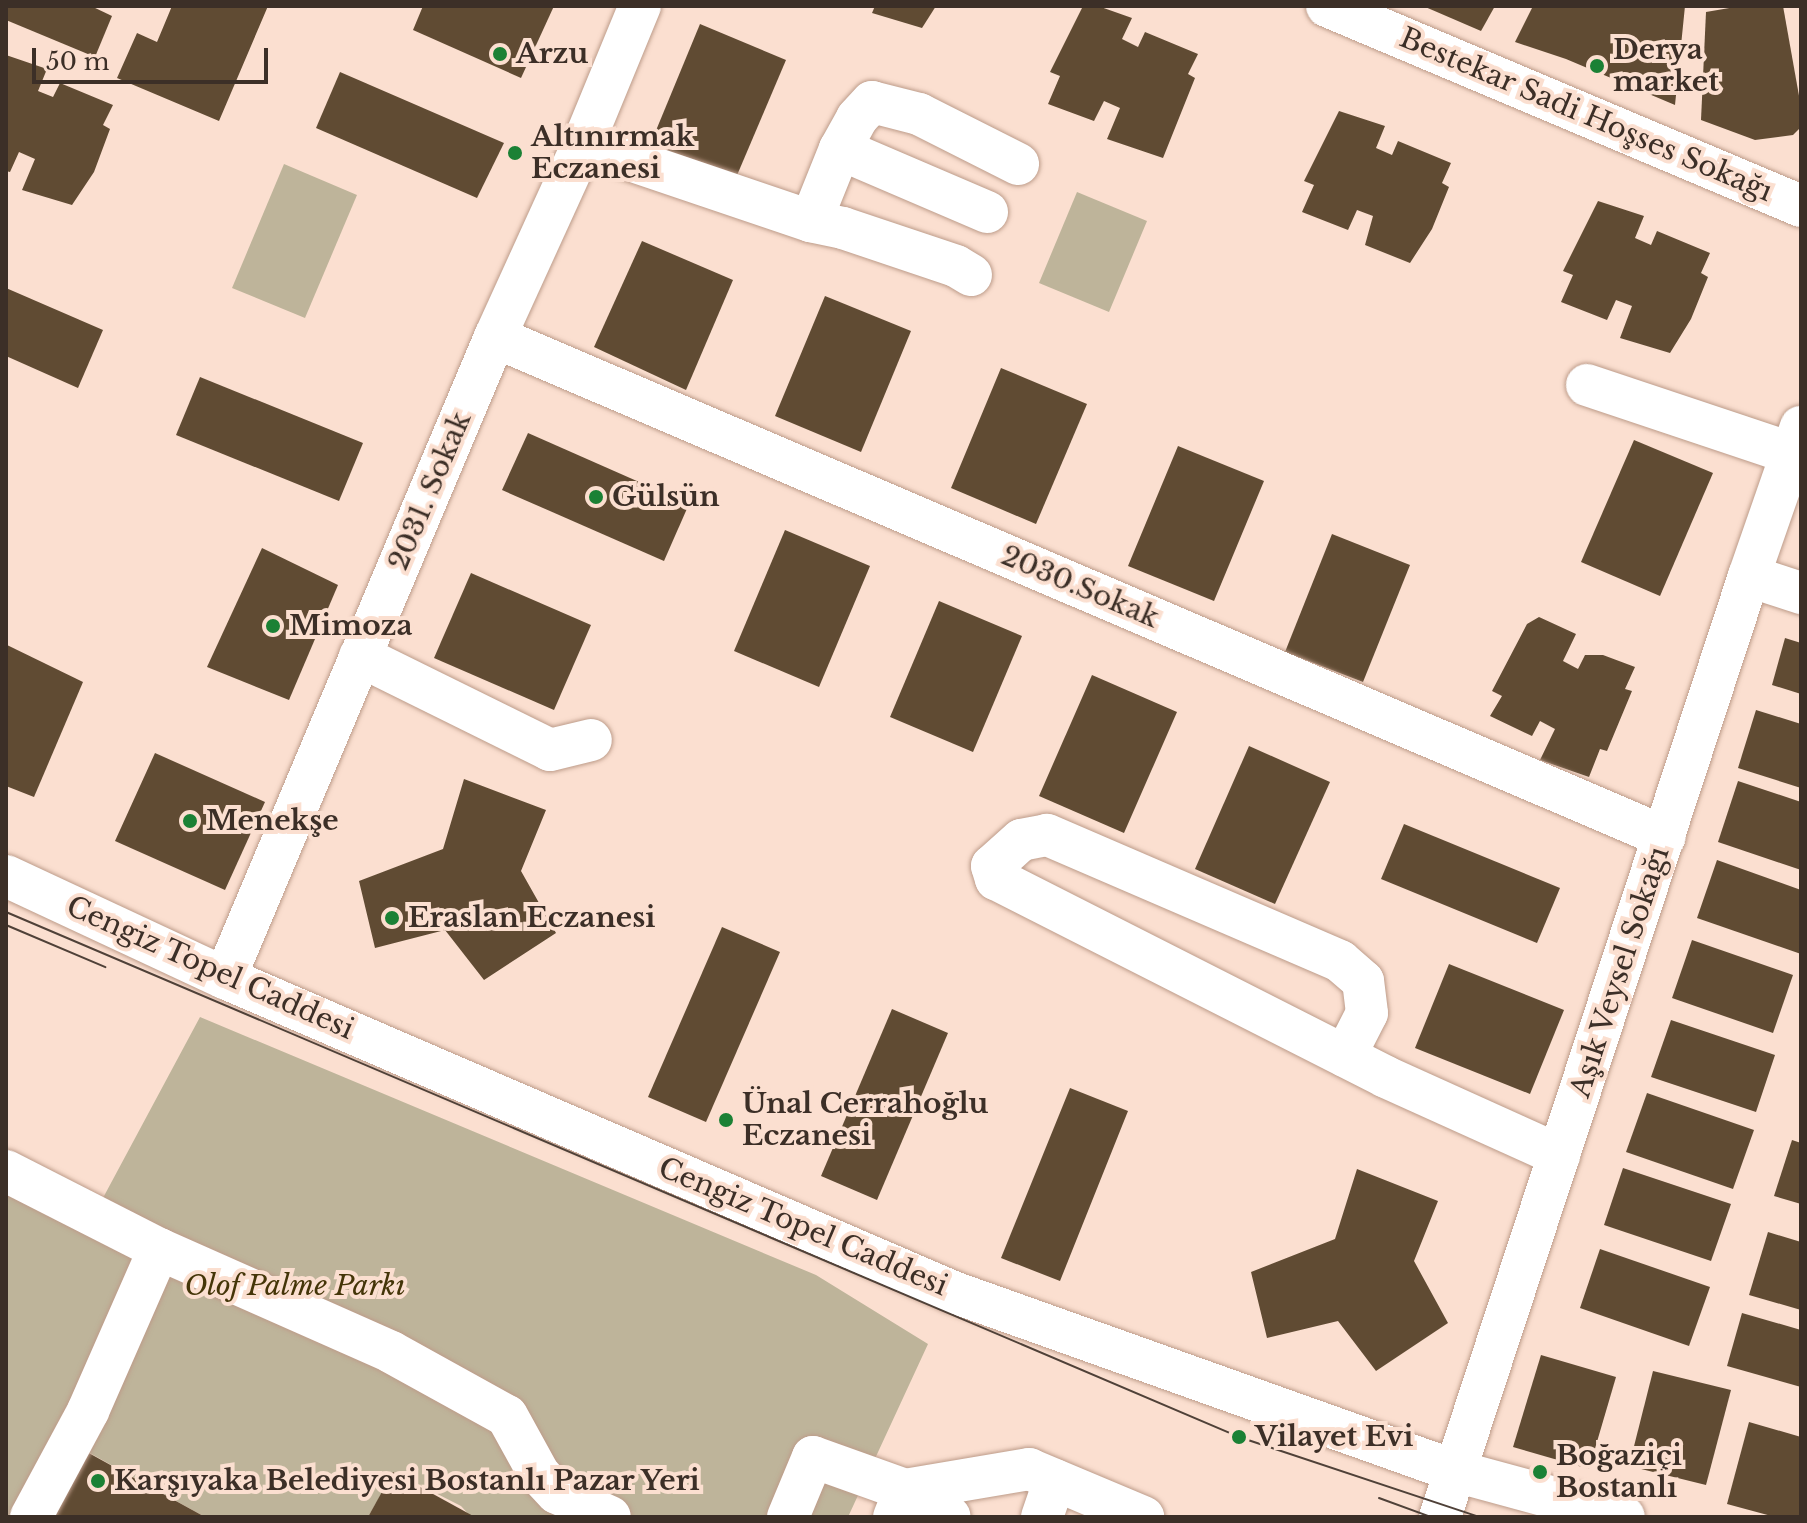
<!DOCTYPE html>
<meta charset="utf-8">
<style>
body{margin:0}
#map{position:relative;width:1807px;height:1523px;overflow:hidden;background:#fbdfd0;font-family:"Libre Baskerville",serif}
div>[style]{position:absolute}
.green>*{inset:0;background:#beb49a}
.building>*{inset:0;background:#604b33}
.roads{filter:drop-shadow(0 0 2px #bd9c8a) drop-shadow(0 0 2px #bd9c8a)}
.minor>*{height:42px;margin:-21px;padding:0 21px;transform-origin:21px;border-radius:21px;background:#fff}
.tram>*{height:2px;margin:-1px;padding:0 1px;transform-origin:1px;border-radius:1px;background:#4f4138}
.dots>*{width:22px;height:22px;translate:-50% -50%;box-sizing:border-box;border:4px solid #fbdfd0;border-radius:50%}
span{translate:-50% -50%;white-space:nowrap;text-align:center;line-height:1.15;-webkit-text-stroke:8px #fbdfd0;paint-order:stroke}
.poi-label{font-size:28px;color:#3c2f27;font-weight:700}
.left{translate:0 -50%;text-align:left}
.street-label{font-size:28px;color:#3c2f27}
.park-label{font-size:28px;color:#443508;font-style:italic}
.frame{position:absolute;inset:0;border:8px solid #3c2f27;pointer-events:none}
.scale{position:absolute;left:32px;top:48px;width:236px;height:36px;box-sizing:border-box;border:4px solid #3c2f27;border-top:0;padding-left:10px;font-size:24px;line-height:28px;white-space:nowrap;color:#3c2f27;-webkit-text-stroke:6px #fbdfd0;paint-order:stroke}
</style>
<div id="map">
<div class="green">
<div style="clip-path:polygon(284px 164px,357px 195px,305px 318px,232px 288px)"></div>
<div style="clip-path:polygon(1077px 192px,1147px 221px,1109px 312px,1039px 283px)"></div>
<div style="clip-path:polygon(200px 1017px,816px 1275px,928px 1344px,848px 1517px,471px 1517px,461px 1506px,394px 1472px,368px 1517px,205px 1517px,77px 1446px,36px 1517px,6px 1517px,6px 1180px,89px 1224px)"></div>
</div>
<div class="building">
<div style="clip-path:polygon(6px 6px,91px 6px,112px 16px,95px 57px,6px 20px)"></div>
<div style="clip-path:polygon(172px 6px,268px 6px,219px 121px,117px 78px,137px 33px,157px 42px)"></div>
<div style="clip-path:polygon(423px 6px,554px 6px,521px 78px,413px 30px)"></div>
<div style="clip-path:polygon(875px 6px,936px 6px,922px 28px,872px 13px)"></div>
<div style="clip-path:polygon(1083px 6px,1098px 6px,1132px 18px,1122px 39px,1138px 47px,1145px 32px,1198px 54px,1188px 74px,1195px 78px,1163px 158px,1107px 139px,1120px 108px,1104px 101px,1094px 121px,1048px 104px,1060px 76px,1050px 72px)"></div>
<div style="clip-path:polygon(1423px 6px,1495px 6px,1481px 31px)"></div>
<div style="clip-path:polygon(1533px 6px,1685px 6px,1675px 105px,1566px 59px,1515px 42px)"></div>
<div style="clip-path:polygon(1741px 6px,1783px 6px,1801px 107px,1801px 127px,1793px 135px,1755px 140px,1701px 120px,1706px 12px)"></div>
<div style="clip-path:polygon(700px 24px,786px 60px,735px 180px,650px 145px)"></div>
<div style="clip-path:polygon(6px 55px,47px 69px,38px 91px,53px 97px,60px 83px,113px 105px,103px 125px,110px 129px,94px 172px,72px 205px,22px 190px,35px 159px,19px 152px,10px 172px,6px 171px)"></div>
<div style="clip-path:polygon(340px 72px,504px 143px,477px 198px,316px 128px)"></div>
<div style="clip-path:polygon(1339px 111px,1385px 126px,1376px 148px,1392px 155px,1398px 141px,1451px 163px,1442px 183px,1449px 187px,1432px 229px,1410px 263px,1365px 245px,1373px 216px,1357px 210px,1348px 230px,1302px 212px,1314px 185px,1304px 181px)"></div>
<div style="clip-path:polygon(1598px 201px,1644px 216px,1635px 238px,1651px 245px,1657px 231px,1710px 253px,1701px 273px,1708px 277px,1691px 319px,1670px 353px,1620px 338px,1632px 306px,1616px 300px,1607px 320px,1561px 302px,1573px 275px,1563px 271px)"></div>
<div style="clip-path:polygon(642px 241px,733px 280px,686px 390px,594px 347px)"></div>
<div style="clip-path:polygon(6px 288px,103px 330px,78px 388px,6px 356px)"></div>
<div style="clip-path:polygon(825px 296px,911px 331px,861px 452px,775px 416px)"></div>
<div style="clip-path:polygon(1001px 368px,1087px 404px,1036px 524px,951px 488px)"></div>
<div style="clip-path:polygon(200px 377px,363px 443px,339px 501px,176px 435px)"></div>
<div style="clip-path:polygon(528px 433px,689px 504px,664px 561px,502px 490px)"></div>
<div style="clip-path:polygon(1634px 440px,1713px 473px,1660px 596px,1581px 562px)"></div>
<div style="clip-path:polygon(1178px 446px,1264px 481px,1214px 601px,1128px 566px)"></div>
<div style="clip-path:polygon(785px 530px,870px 566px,819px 687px,734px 651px)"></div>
<div style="clip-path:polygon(1332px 534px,1410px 565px,1363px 682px,1285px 652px)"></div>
<div style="clip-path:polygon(262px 548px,338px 585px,289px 700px,207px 667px)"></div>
<div style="clip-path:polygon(471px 573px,591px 625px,554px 710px,434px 658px)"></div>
<div style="clip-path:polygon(939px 601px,1022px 636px,973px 752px,890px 717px)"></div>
<div style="clip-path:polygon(1539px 617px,1576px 634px,1563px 661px,1578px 669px,1585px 655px,1603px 655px,1635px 667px,1625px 689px,1632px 691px,1607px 751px,1600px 749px,1589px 777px,1540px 760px,1555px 729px,1540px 721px,1532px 736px,1490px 716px,1502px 696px,1492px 691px,1527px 624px)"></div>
<div style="clip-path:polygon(1785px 638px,1801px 643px,1801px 694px,1772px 685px)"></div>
<div style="clip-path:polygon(7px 645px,83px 682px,34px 797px,6px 786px)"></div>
<div style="clip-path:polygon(1092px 675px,1177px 712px,1124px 833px,1039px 796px)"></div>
<div style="clip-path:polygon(1756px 710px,1801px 724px,1801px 788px,1738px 768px)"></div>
<div style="clip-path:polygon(1249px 746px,1330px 782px,1275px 904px,1195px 869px)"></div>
<div style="clip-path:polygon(155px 753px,265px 802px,225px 890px,115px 841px)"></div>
<div style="clip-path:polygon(464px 779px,546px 810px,521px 871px,556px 933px,484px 980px,445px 930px,375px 948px,359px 881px,443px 849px)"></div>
<div style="clip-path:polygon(1738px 781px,1801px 802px,1801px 870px,1718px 842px)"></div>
<div style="clip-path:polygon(1404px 824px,1560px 888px,1537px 943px,1381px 879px)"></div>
<div style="clip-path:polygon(1717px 860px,1801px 890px,1801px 954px,1697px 918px)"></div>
<div style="clip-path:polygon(722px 927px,780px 952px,706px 1122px,648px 1097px)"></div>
<div style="clip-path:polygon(1692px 940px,1793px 975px,1773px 1033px,1672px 998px)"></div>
<div style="clip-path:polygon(1449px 964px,1564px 1010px,1530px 1094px,1415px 1048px)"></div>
<div style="clip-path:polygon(892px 1009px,948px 1033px,877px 1200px,821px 1176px)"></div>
<div style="clip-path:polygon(1671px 1020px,1775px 1055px,1756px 1112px,1651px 1077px)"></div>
<div style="clip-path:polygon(1070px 1088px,1128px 1111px,1060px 1281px,1001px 1258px)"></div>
<div style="clip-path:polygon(1647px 1093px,1754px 1130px,1733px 1189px,1626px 1152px)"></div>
<div style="clip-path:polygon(1792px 1140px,1801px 1143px,1801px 1204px,1774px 1196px)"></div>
<div style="clip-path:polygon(1623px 1168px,1731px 1204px,1711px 1261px,1604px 1225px)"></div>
<div style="clip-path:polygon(1357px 1169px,1438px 1201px,1414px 1261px,1448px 1323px,1376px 1371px,1338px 1321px,1267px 1338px,1251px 1272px,1335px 1239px)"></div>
<div style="clip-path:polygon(1768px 1232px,1801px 1242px,1801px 1310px,1749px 1295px)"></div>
<div style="clip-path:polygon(1600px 1249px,1710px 1287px,1689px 1346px,1580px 1308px)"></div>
<div style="clip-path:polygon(1742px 1313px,1801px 1330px,1801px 1387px,1727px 1366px)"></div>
<div style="clip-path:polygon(1541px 1355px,1616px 1377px,1589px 1469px,1513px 1447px)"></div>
<div style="clip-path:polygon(1653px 1371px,1731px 1390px,1706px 1485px,1629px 1466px)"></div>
<div style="clip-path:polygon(1749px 1422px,1801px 1437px,1801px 1517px,1775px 1517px,1727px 1504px)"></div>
<div style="clip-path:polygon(76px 1446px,205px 1517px,37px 1517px)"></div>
<div style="clip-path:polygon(393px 1472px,475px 1517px,368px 1517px)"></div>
</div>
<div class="roads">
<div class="minor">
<div style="left:1327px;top:6px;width:514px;rotate:22.88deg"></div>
<div style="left:583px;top:144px;width:241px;rotate:18.7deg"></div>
<div style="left:840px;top:149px;width:160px;rotate:23.2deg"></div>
<div style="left:971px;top:275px;width:17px;rotate:-149deg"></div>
<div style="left:956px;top:266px;width:119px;rotate:-161.4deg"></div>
<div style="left:843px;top:228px;width:33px;rotate:-168deg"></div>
<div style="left:811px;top:221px;width:78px;rotate:-68.1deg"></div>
<div style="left:840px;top:149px;width:35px;rotate:-61deg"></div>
<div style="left:857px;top:118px;width:22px;rotate:-47deg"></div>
<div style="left:872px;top:102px;width:49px;rotate:14.3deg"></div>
<div style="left:919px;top:114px;width:111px;rotate:26.8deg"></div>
<div style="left:495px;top:337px;width:1272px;rotate:23.14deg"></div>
<div style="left:1587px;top:385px;width:217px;rotate:18.5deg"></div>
<div style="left:1749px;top:576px;width:55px;rotate:18.1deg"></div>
<div style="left:360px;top:656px;width:212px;rotate:26.3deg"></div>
<div style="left:550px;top:750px;width:42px;rotate:-13.7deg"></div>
<div style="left:6px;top:876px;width:242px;rotate:25deg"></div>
<div style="left:225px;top:978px;width:793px;rotate:23.33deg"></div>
<div style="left:953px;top:1292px;width:533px;rotate:19.62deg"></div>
<div style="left:1455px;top:1471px;width:175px;rotate:15.2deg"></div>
<div style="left:225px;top:978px;width:696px;rotate:-67.16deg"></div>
<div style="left:495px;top:337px;width:212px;rotate:-65.5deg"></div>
<div style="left:583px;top:144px;width:149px;rotate:-67.6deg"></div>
<div style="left:1345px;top:1056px;width:48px;rotate:-62.9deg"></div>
<div style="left:1367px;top:1013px;width:32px;rotate:-97deg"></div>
<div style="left:1363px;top:981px;width:30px;rotate:-139deg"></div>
<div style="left:1340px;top:961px;width:319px;rotate:-156.7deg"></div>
<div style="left:1047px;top:835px;width:26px;rotate:169deg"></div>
<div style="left:1021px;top:840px;width:39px;rotate:138deg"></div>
<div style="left:992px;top:866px;width:14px;rotate:73deg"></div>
<div style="left:996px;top:879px;width:437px;rotate:26.9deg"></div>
<div style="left:1386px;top:1077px;width:190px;rotate:24.3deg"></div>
<div style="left:6px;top:1171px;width:172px;rotate:27deg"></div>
<div style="left:31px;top:1517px;width:120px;rotate:-61.7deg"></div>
<div style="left:88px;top:1411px;width:177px;rotate:-66.3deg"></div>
<div style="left:159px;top:1249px;width:254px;rotate:23.9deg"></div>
<div style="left:391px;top:1352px;width:132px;rotate:28.9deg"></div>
<div style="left:507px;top:1416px;width:66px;rotate:61.1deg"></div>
<div style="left:539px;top:1474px;width:26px;rotate:47deg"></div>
<div style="left:557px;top:1493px;width:58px;rotate:24.4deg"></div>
<div style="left:788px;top:1517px;width:65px;rotate:-67.4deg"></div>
<div style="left:813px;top:1457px;width:98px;rotate:19.7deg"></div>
<div style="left:905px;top:1490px;width:52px;rotate:31deg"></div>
<div style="left:894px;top:1517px;width:29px;rotate:-68deg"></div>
<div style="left:905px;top:1490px;width:126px;rotate:-9.6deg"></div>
<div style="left:1029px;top:1469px;width:124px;rotate:22.8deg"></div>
<div style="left:1042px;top:1517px;width:39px;rotate:-71deg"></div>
<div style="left:1440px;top:1517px;width:990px;rotate:-71.82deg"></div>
<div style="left:1749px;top:576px;width:158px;rotate:-70.8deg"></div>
</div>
</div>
<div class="tram">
<div style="left:6px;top:912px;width:1340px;rotate:23.06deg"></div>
<div style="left:1239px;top:1437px;width:253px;rotate:18.4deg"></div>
<div style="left:6px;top:925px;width:108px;rotate:23deg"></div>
<div style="left:1379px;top:1498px;width:55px;rotate:20.1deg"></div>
</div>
<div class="dots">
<div style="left:500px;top:54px;background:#1b8135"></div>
<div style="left:1597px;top:66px;background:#1b8135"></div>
<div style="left:515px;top:153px;background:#1b8135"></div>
<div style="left:596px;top:497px;background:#1b8135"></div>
<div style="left:273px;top:626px;background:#1b8135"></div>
<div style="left:190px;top:821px;background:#1b8135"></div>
<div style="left:392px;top:918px;background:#1b8135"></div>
<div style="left:726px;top:1120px;background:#1b8135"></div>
<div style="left:1239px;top:1437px;background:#1b8135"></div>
<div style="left:1540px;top:1472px;background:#1b8135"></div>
<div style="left:98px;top:1481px;background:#1b8135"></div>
</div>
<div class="poi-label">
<span class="left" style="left:1613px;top:66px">Derya<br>market</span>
<span class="left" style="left:516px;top:54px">Arzu</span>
<span class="left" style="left:531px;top:153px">Altınırmak<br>Eczanesi</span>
<span class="left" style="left:612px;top:497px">Gülsün</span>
<span class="left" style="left:289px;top:626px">Mimoza</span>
<span class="left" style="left:206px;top:821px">Menekşe</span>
<span class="left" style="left:408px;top:918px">Eraslan Eczanesi</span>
<span class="left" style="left:742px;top:1120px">Ünal Cerrahoğlu<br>Eczanesi</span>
<span class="left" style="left:1255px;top:1437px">Vilayet Evi</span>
<span class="left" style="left:1556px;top:1472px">Boğaziçi<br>Bostanlı</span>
<span class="left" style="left:114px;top:1481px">Karşıyaka Belediyesi Bostanlı Pazar Yeri</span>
</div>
<div class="street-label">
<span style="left:1586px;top:115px;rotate:23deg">Bestekar Sadi Hoşses Sokağı</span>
<span style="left:430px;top:491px;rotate:-67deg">2031. Sokak</span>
<span style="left:1080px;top:587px;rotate:23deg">2030.Sokak</span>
<span style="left:210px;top:968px;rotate:24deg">Cengiz Topel Caddesi</span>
<span style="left:1620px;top:972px;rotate:-72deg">Aşık Veysel Sokağı</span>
<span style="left:803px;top:1227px;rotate:23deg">Cengiz Topel Caddesi</span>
</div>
<div class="park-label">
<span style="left:295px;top:1286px">Olof Palme Parkı</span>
</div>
<div class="frame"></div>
<div class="scale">50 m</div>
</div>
